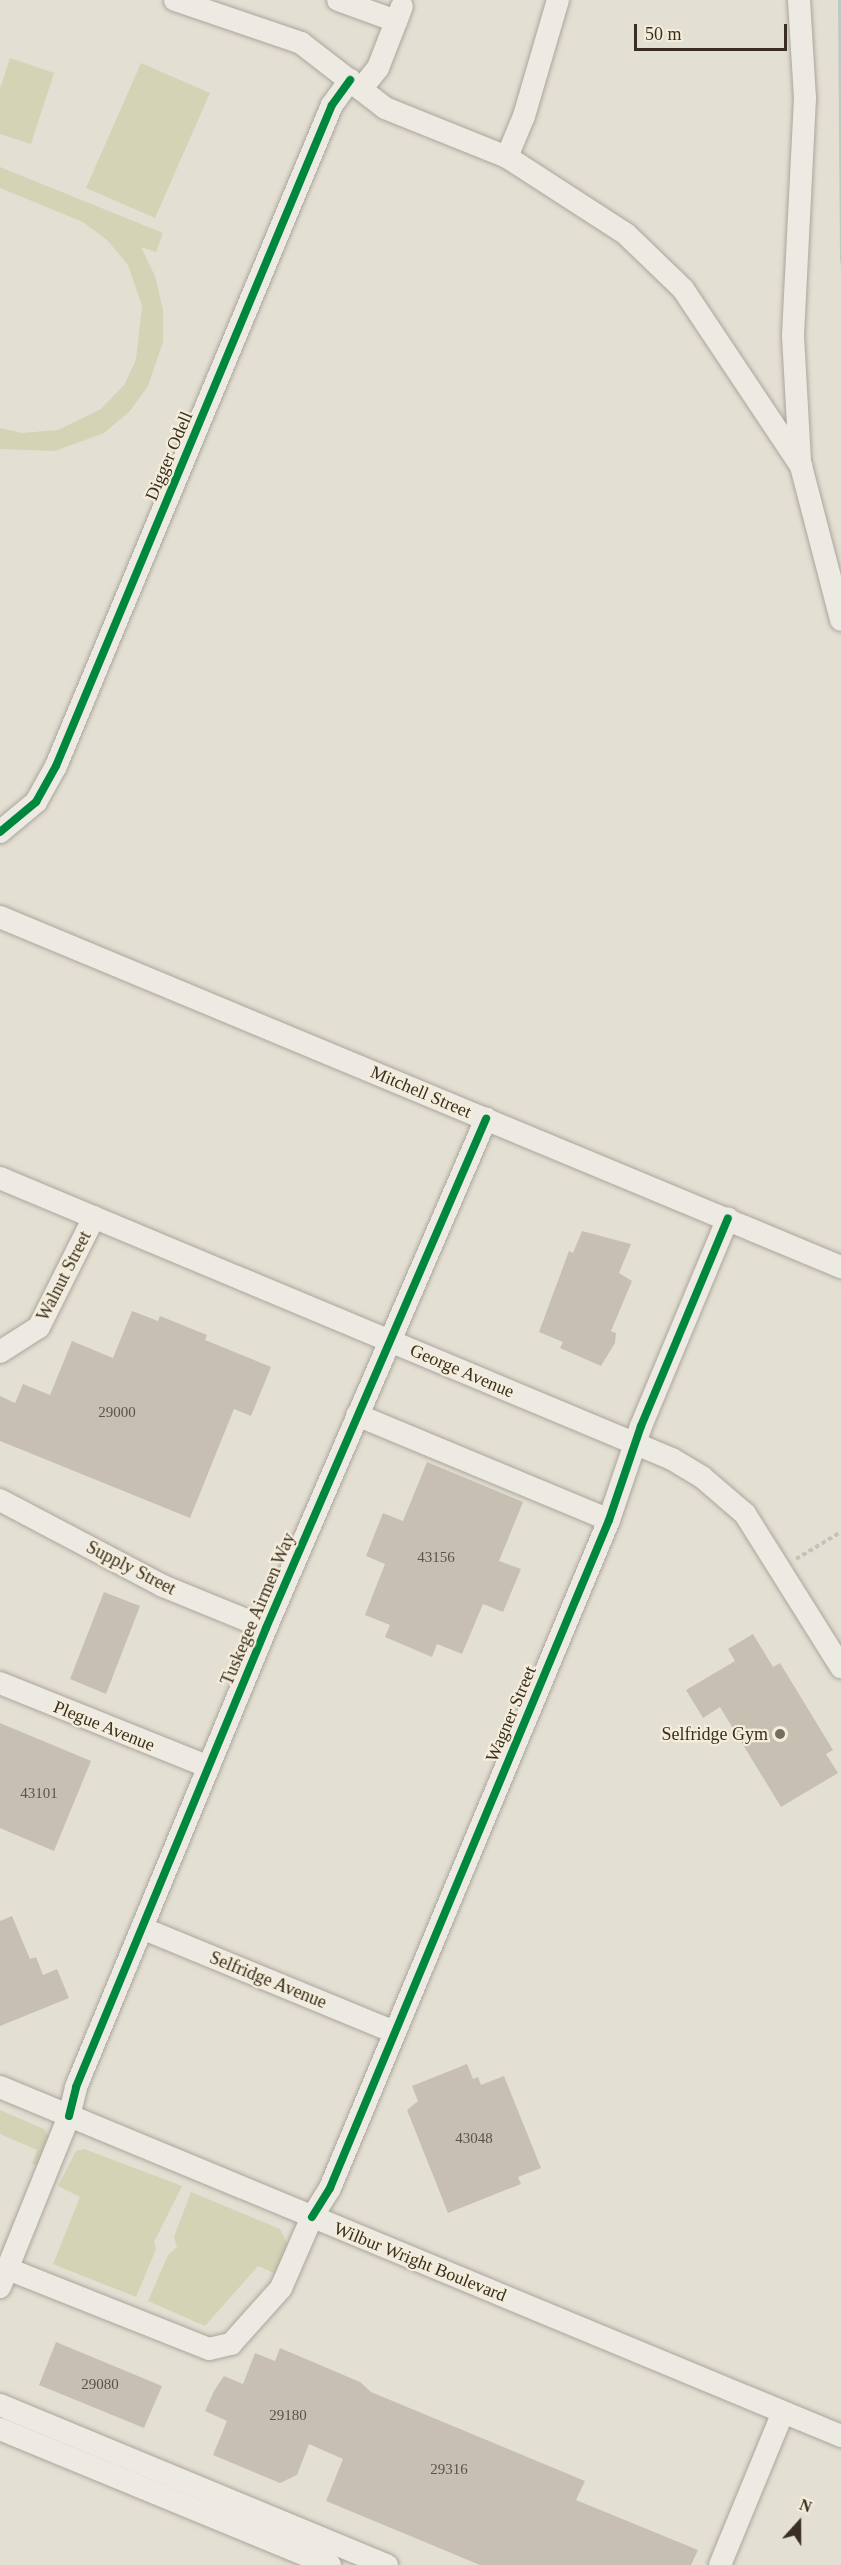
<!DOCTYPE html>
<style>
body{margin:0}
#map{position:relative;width:841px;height:2565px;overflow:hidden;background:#e4dfd3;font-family:Georgia,serif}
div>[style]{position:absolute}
.green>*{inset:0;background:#d3d3b6}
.water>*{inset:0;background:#bccac2}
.building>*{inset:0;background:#c8bfb3}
.path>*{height:4px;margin-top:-2px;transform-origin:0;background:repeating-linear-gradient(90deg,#c6c2ba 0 4.5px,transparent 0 7.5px)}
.roads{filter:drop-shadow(0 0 2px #aba59b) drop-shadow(0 0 2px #aba59b)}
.minor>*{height:22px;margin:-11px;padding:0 11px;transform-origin:11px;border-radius:11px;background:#edeae3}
.cycleway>*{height:8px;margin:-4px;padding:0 4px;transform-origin:4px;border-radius:4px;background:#00873e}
.dots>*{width:16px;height:16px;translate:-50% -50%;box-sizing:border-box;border:3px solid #f4edda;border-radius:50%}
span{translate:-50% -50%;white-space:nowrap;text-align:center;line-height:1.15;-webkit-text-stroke:4.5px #f4edda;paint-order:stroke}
.number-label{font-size:15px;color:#5e5246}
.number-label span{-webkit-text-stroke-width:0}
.street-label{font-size:18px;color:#3a2e22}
.poi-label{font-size:18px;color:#3a2e22}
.right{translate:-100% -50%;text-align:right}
.north{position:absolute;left:769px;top:2493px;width:60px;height:60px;-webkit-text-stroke:4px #f4edda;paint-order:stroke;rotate:21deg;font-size:16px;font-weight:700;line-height:24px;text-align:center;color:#3a2e22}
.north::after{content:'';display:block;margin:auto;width:21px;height:27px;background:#3a2e22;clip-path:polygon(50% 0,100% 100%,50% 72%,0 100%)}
.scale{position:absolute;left:634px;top:24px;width:153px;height:27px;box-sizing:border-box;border:3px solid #3a2e22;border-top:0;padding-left:8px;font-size:18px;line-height:21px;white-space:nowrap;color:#3a2e22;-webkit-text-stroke:4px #f4edda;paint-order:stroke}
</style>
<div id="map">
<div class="green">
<div style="clip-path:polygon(10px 58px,54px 73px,31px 144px,0 134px,0 89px)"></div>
<div style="clip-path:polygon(141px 63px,210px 93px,155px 218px,86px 188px)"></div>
<div style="clip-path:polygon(0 167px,163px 233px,156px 252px,141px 247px,155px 276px,163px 310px,163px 342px,148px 386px,130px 411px,104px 433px,55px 451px,0 449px,0 428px,22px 433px,58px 430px,101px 409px,124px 385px,136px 360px,142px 306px,128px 265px,108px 241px,83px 222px,0 188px)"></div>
<div style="clip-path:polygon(0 2110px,44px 2129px,50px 2138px,40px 2166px,32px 2164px,37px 2150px,0 2134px)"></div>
<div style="clip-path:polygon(84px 2149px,182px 2186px,154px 2242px,156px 2249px,136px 2297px,53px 2264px,80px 2197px,58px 2186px,76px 2151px)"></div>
<div style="clip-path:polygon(191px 2192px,280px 2229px,290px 2249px,279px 2275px,258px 2266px,205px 2326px,148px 2301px,168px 2255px,177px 2247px,174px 2237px)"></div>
</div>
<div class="water">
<div style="clip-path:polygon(838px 0,841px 0,841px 266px,840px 260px)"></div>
</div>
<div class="building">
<div style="clip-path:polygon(582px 1231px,631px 1244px,619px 1273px,632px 1281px,611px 1331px,616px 1333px,615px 1343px,601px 1366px,560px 1348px,563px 1342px,539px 1332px,569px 1251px,573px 1253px)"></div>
<div style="clip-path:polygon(132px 1311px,158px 1321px,160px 1316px,207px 1335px,205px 1340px,271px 1367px,251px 1416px,234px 1409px,190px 1518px,0 1441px,0 1396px,15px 1403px,23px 1384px,50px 1395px,72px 1341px,113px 1358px)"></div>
<div style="clip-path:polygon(427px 1462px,523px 1502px,499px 1561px,521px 1569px,503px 1612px,483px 1604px,462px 1654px,437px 1644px,432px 1657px,385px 1637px,390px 1625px,365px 1615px,385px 1564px,366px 1556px,383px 1513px,403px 1521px)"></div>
<div style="clip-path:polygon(104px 1592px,140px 1606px,106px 1694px,70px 1679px)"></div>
<div style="clip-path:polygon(753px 1634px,773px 1667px,780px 1663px,833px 1750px,826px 1754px,838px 1773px,781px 1807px,720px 1707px,703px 1718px,686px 1690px,735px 1661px,728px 1649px)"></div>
<div style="clip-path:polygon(0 1723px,91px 1761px,54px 1851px,0 1828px)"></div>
<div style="clip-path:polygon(12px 1916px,30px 1959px,36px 1957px,43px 1975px,57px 1969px,69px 1998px,0 2026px,0 1921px)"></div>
<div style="clip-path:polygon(467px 2064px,473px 2079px,478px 2077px,481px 2085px,504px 2076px,541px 2168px,518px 2177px,521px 2184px,448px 2213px,407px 2110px,418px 2101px,412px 2086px)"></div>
<div style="clip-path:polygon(56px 2342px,162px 2386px,144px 2428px,39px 2385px)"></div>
<div style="clip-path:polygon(280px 2348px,360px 2382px,371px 2392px,585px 2481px,576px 2500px,698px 2550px,691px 2565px,480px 2565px,326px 2501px,343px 2459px,309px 2444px,297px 2475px,280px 2483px,213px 2455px,227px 2421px,205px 2411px,214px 2391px,224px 2376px,243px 2384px,255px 2353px,275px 2361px)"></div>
</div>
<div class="path">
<div style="left:796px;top:1559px;width:52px;rotate:-31deg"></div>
</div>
<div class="roads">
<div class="minor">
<div style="left:175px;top:0;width:133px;rotate:18.8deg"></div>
<div style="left:301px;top:43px;width:106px;rotate:37.7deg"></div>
<div style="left:385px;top:108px;width:131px;rotate:21.9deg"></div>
<div style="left:507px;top:157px;width:142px;rotate:32.9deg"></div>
<div style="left:626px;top:234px;width:79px;rotate:44deg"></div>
<div style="left:683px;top:289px;width:213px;rotate:56.3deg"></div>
<div style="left:801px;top:466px;width:159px;rotate:75.4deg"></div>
<div style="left:338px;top:0;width:62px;rotate:19.9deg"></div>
<div style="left:799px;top:0;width:98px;rotate:86.5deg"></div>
<div style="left:805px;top:98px;width:238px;rotate:92.9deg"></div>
<div style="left:793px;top:336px;width:126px;rotate:86.8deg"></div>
<div style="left:361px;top:89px;width:27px;rotate:-51deg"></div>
<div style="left:378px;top:68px;width:66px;rotate:-68.8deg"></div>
<div style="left:507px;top:157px;width:44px;rotate:-67.5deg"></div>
<div style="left:524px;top:116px;width:121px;rotate:-73.7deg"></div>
<div style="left:0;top:832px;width:47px;rotate:-39.8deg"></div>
<div style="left:36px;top:802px;width:41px;rotate:-60.9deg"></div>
<div style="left:56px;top:766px;width:716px;rotate:-67.34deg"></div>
<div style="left:332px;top:105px;width:31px;rotate:-54deg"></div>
<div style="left:0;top:917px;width:911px;rotate:22.6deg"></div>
<div style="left:0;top:1178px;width:728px;rotate:22.69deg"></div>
<div style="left:672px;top:1459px;width:35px;rotate:31deg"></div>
<div style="left:702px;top:1477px;width:57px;rotate:40.7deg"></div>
<div style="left:745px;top:1514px;width:181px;rotate:57.9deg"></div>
<div style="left:0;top:1352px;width:46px;rotate:-32.7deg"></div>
<div style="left:39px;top:1327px;width:123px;rotate:-63.4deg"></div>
<div style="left:357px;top:1415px;width:273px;rotate:22.6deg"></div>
<div style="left:0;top:1500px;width:184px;rotate:27.8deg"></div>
<div style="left:163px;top:1586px;width:111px;rotate:22.2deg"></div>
<div style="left:0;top:1683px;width:225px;rotate:21.9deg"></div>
<div style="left:142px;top:1928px;width:273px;rotate:22.4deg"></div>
<div style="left:0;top:2087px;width:911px;rotate:22.54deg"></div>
<div style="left:8px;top:2269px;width:216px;rotate:21.7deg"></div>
<div style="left:209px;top:2349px;width:23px;rotate:-13deg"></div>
<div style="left:231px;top:2344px;width:75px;rotate:-48.2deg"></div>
<div style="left:281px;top:2288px;width:77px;rotate:-66.4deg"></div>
<div style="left:312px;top:2217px;width:34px;rotate:-58deg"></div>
<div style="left:330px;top:2188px;width:724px;rotate:-67.33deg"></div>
<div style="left:609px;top:1520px;width:99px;rotate:-71.2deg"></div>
<div style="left:641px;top:1426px;width:225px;rotate:-67.3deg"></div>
<div style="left:0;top:2287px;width:184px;rotate:-68deg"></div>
<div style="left:69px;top:2116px;width:30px;rotate:-76deg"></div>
<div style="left:76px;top:2087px;width:497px;rotate:-67.5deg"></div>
<div style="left:266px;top:1628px;width:555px;rotate:-66.63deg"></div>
<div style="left:0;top:2405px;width:419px;rotate:22.5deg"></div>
<div style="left:0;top:2429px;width:357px;rotate:22.4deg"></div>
<div style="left:720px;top:2565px;width:165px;rotate:-67.6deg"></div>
</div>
</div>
<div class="cycleway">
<div style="left:0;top:832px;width:47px;rotate:-39.8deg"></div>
<div style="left:36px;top:802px;width:41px;rotate:-60.9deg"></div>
<div style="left:56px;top:766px;width:716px;rotate:-67.34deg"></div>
<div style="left:332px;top:105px;width:31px;rotate:-54deg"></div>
<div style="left:69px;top:2116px;width:30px;rotate:-76deg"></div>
<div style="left:76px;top:2087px;width:497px;rotate:-67.5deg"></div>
<div style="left:266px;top:1628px;width:555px;rotate:-66.63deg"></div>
<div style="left:312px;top:2217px;width:34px;rotate:-58deg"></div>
<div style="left:330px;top:2188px;width:724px;rotate:-67.33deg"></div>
<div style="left:609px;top:1520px;width:99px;rotate:-71.2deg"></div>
<div style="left:641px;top:1426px;width:225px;rotate:-67.3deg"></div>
</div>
<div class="dots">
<div style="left:780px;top:1734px;background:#766c60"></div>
</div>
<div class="number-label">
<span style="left:117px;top:1413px">29000</span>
<span style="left:436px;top:1558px">43156</span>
<span style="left:39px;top:1794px">43101</span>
<span style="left:474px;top:2139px">43048</span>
<span style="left:100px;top:2385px">29080</span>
<span style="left:288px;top:2416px">29180</span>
<span style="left:449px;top:2470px">29316</span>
</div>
<div class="street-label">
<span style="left:169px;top:456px;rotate:-67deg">Digger Odell</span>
<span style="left:421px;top:1092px;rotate:23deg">Mitchell Street</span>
<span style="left:64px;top:1276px;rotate:-63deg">Walnut Street</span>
<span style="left:462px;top:1371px;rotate:23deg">George Avenue</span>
<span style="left:131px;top:1568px;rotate:27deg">Supply Street</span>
<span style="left:258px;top:1609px;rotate:-67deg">Tuskegee Airmen Way</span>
<span style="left:511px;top:1714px;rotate:-67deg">Wagner Street</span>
<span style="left:104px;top:1726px;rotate:22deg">Plegue Avenue</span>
<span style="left:268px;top:1980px;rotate:22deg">Selfridge Avenue</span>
<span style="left:420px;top:2262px;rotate:22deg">Wilbur Wright Boulevard</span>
</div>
<div class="poi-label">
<span class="right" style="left:768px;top:1734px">Selfridge Gym</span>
</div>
<div class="north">N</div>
<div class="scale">50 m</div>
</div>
